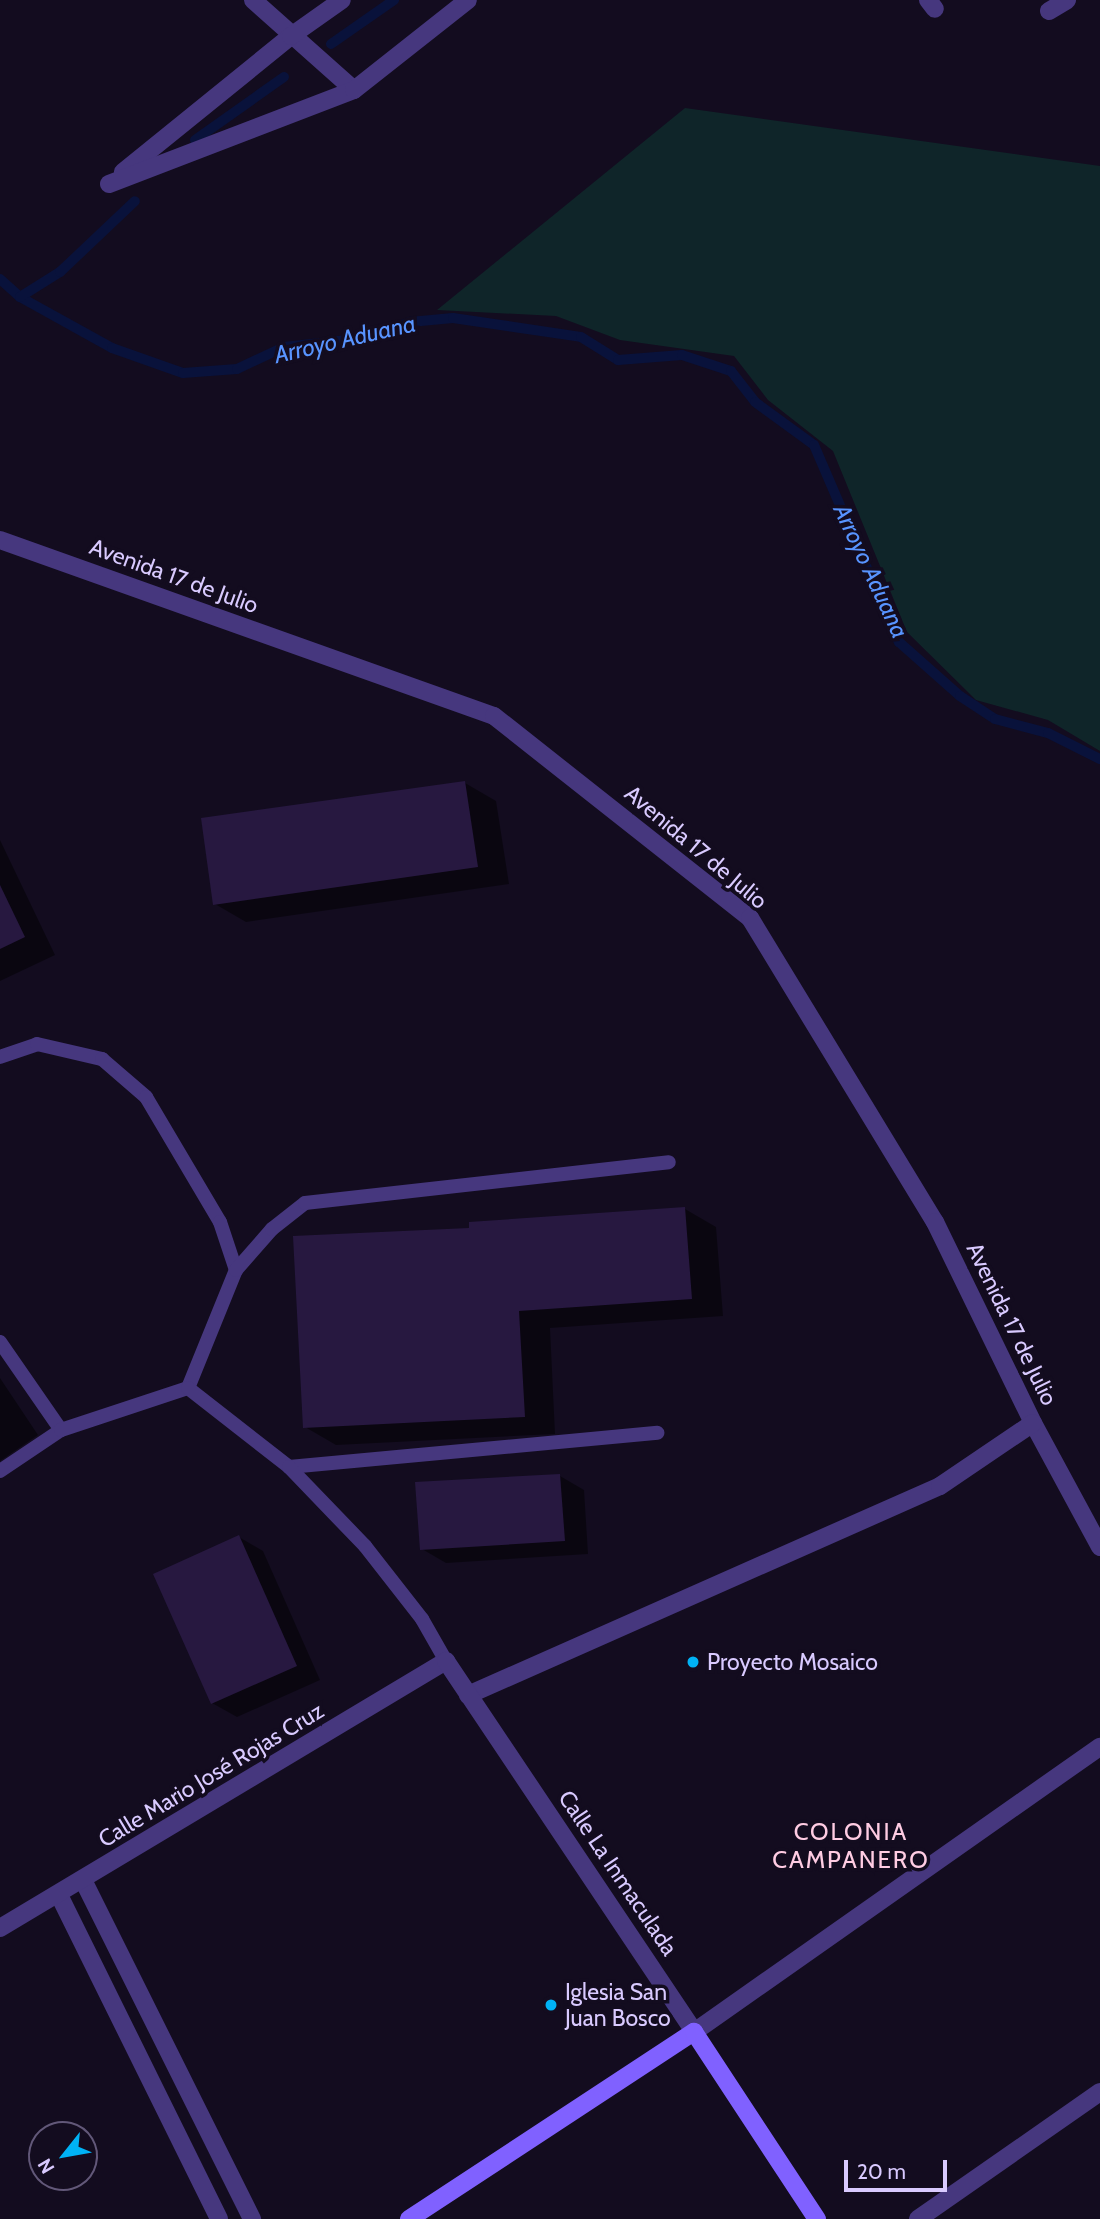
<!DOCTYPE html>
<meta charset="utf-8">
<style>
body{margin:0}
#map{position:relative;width:1100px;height:2219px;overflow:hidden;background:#130c1f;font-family:Cabin,sans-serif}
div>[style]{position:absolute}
.green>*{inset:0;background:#0f2529}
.shadow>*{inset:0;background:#0007}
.stream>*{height:10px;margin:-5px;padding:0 5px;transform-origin:5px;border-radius:5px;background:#09123b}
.building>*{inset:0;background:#271840}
.service>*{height:14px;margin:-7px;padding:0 7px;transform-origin:7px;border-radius:7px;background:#46377e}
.minor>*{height:18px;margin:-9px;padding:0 9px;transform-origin:9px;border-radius:9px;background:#46377e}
.secondary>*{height:18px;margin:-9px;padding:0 9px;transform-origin:9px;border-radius:9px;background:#8061ff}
.dots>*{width:19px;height:19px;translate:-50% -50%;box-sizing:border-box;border:4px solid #130c1f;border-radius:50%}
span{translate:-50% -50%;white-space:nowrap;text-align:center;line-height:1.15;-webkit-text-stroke:7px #130c1f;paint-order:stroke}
.street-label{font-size:23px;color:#d9caff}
.poi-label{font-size:23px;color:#d9caff}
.left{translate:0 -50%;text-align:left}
.water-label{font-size:24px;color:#5894ff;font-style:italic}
.neighbourhood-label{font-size:24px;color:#ffcce3;letter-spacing:2px}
.north{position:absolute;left:28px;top:2121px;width:70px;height:70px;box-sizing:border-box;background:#130c1f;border:2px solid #625879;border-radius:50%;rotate:239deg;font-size:19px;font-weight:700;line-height:28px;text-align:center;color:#d9caff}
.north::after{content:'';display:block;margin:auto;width:24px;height:32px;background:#00b2f5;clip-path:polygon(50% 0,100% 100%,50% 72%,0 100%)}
.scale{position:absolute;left:844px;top:2160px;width:103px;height:32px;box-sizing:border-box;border:4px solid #d9caff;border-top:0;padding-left:9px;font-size:21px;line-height:24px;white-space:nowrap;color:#d9caff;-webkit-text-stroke:5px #130c1f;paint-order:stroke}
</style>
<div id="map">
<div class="green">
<div style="clip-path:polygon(685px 108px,1100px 166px,1100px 751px,1048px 720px,976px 700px,907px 632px,833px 451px,768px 400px,734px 356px,620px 340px,556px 316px,437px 310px)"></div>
</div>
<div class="shadow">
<div style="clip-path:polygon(465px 783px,496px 801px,509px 884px,246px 922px,215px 904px)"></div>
<div style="clip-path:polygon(0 840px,55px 955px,0 981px)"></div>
<div style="clip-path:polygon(685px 1209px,716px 1227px,723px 1316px,550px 1328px,555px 1434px,336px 1445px,305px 1427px,471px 1229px)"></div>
<div style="clip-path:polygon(0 1378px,38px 1435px,0 1461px)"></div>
<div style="clip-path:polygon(560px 1476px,584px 1490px,588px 1554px,446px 1563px,422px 1549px)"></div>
<div style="clip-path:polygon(239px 1537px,263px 1551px,320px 1680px,237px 1717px,212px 1703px)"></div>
</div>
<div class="stream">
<div style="left:331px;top:44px;width:77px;rotate:-34.9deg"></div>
<div style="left:195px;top:140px;width:109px;rotate:-35.3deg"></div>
<div style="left:0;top:279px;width:27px;rotate:42deg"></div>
<div style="left:20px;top:297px;width:105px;rotate:29deg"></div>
<div style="left:112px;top:348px;width:75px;rotate:19.4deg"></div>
<div style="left:183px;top:373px;width:54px;rotate:-4.2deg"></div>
<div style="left:237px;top:369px;width:52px;rotate:-25.1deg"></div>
<div style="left:284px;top:347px;width:91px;rotate:-6.3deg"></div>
<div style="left:374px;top:337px;width:39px;rotate:-23deg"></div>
<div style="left:410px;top:322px;width:43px;rotate:-5.3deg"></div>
<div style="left:453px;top:318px;width:129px;rotate:8.4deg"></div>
<div style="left:581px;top:337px;width:44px;rotate:31.9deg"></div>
<div style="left:618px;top:360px;width:64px;rotate:-4.5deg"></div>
<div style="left:682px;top:355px;width:52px;rotate:18.1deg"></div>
<div style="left:731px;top:371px;width:39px;rotate:52deg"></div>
<div style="left:755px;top:402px;width:73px;rotate:36.1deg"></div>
<div style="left:814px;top:445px;width:215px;rotate:66.7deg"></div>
<div style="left:899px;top:642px;width:81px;rotate:41.5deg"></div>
<div style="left:960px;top:696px;width:42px;rotate:33.3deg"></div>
<div style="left:995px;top:719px;width:55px;rotate:14.8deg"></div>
<div style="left:1048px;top:733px;width:58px;rotate:26.6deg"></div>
<div style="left:20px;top:297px;width:47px;rotate:-32deg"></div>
<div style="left:60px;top:272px;width:103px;rotate:-43.4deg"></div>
</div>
<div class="building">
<div style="clip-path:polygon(465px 781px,478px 867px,213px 905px,201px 818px)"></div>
<div style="clip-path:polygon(0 885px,25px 937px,0 949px)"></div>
<div style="clip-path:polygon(685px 1207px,692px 1299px,519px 1311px,525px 1417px,303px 1428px,293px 1236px,469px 1228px,469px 1222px)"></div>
<div style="clip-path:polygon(560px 1474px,565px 1541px,420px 1550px,415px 1482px)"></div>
<div style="clip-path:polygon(239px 1535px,297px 1666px,211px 1704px,153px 1574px)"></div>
</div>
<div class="service">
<div style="left:0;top:1057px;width:39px;rotate:-19deg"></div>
<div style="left:37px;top:1044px;width:67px;rotate:13deg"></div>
<div style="left:102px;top:1059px;width:58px;rotate:40.8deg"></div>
<div style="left:146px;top:1097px;width:145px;rotate:59.4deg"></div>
<div style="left:220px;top:1222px;width:51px;rotate:71.6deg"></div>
<div style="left:0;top:1342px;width:107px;rotate:55.3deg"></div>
<div style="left:188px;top:1388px;width:127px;rotate:-67.9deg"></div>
<div style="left:236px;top:1270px;width:55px;rotate:-48.7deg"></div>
<div style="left:272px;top:1229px;width:42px;rotate:-38.2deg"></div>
<div style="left:305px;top:1203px;width:366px;rotate:-6.4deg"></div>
<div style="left:289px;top:1467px;width:370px;rotate:-5.3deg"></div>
<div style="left:0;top:1471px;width:73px;rotate:-33.9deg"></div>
<div style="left:61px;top:1430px;width:134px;rotate:-18.3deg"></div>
<div style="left:188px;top:1388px;width:128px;rotate:38deg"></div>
<div style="left:289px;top:1467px;width:110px;rotate:46.1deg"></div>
<div style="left:365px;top:1546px;width:93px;rotate:52deg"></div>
<div style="left:422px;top:1619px;width:48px;rotate:60.3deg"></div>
</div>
<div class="minor">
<div style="left:253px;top:0;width:135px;rotate:41.7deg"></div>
<div style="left:928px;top:0;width:11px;rotate:52deg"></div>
<div style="left:1049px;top:11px;width:21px;rotate:-31deg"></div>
<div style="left:123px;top:172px;width:216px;rotate:-39deg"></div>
<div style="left:291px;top:36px;width:62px;rotate:-35.2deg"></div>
<div style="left:109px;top:184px;width:262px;rotate:-21deg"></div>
<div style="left:354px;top:90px;width:145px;rotate:-38.3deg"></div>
<div style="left:0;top:540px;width:524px;rotate:19.61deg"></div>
<div style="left:494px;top:716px;width:326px;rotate:38.3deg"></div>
<div style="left:750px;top:918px;width:356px;rotate:58.7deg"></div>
<div style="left:935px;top:1222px;width:224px;rotate:64deg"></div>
<div style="left:1033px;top:1423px;width:141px;rotate:61.6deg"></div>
<div style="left:468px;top:1695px;width:516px;rotate:-23.88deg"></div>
<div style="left:940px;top:1486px;width:112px;rotate:-34.1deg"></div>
<div style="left:83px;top:1880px;width:379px;rotate:63.5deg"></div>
<div style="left:59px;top:1895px;width:361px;rotate:63.7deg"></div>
<div style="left:0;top:1928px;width:520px;rotate:-30.91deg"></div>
<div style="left:446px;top:1661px;width:446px;rotate:56.2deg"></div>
<div style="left:694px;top:2032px;width:496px;rotate:-35.1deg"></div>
<div style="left:918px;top:2219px;width:222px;rotate:-34.9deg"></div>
</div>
<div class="secondary">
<div style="left:409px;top:2219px;width:341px;rotate:-33.3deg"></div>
<div style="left:694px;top:2032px;width:224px;rotate:56.7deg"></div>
</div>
<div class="dots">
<div style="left:693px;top:1662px;background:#00b2f5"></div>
<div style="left:551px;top:2005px;background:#00b2f5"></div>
</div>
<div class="street-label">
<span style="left:174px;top:576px;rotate:20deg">Avenida 17 de Julio</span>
<span style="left:696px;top:847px;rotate:40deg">Avenida 17 de Julio</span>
<span style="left:1012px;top:1324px;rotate:64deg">Avenida 17 de Julio</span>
<span style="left:211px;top:1775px;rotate:-31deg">Calle Mario José Rojas Cruz</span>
<span style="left:618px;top:1873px;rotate:56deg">Calle La Inmaculada</span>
</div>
<div class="poi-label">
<span class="left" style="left:707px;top:1662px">Proyecto Mosaico</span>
<span class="left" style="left:565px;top:2005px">Iglesia San<br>Juan Bosco</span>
</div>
<div class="water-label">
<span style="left:345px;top:339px;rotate:-13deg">Arroyo Aduana</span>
<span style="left:871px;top:571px;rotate:65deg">Arroyo Aduana</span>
</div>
<div class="neighbourhood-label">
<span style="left:851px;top:1846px">COLONIA<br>CAMPANERO</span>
</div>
<div class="north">N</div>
<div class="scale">20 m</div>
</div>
